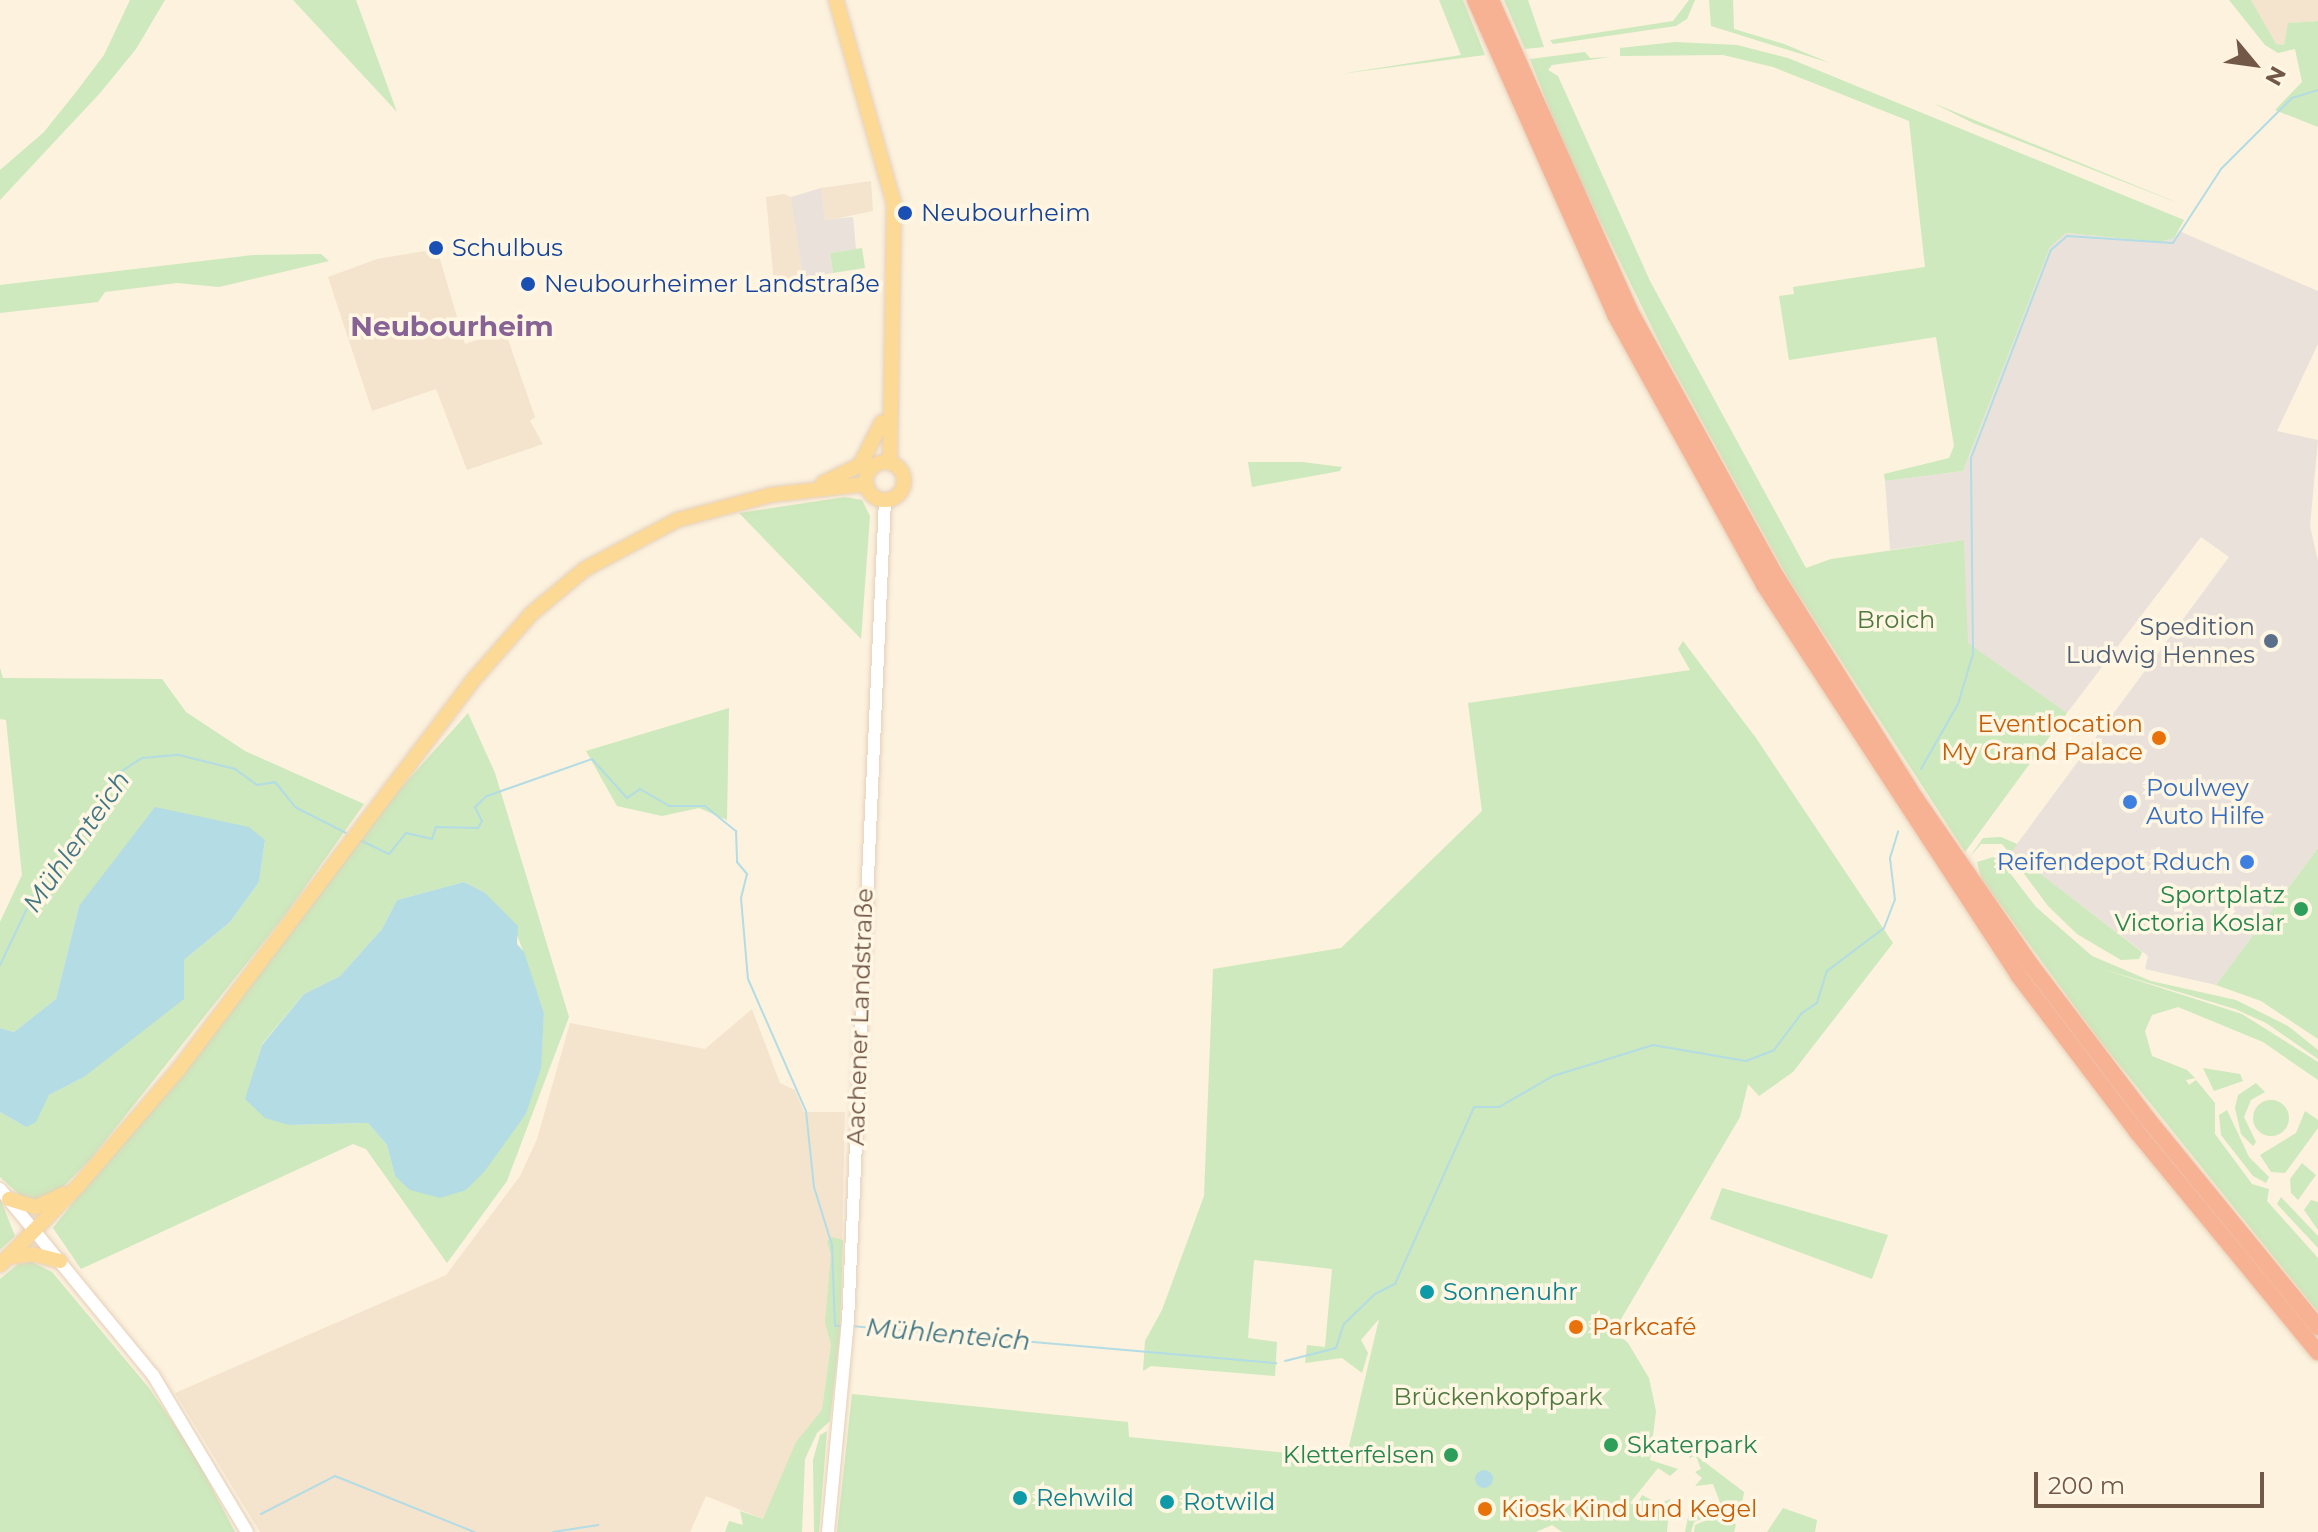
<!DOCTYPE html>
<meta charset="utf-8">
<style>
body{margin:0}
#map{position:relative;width:2318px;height:1532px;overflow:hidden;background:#fcf2de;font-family:Montserrat,sans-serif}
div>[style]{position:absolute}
.residential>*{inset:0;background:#f4e4cd}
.industrial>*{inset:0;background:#eae2da}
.green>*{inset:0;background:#cde9bd}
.round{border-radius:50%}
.water>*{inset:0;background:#b3dce5}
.stream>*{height:2px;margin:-1px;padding:0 1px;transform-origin:1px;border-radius:1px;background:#b3dce5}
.roads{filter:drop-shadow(0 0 2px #e5cfb9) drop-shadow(0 0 2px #e5cfb9)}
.secondary>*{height:12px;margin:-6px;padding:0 6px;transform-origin:6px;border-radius:6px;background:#fff}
.primary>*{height:14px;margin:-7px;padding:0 7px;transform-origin:7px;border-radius:7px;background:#fcda95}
.primary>.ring{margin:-7px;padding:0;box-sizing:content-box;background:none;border:14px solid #fcda95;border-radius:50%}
.highway>*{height:16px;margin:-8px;padding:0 8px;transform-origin:8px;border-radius:8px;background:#f7b294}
.dots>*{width:22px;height:22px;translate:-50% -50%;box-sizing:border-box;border:4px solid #fff6e4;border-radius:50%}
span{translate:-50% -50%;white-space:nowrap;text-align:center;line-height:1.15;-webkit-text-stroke:7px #fff6e4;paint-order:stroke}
.transit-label{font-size:24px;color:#164399}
.left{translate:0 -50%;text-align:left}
.park-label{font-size:24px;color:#4d783f}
.service-label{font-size:24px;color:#4e5e75}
.right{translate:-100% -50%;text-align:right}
.food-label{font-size:24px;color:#c56008}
.shop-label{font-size:24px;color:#366cbe}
.leisure-label{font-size:24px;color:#27864d}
.street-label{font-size:24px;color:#725847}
.culture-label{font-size:24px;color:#0d838f}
.water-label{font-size:26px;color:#417785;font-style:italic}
.quarter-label{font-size:28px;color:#866295;font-weight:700}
.north{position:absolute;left:2214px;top:24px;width:80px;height:80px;-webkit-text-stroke:6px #fff6e4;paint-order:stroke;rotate:119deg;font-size:22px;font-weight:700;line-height:32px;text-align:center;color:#725847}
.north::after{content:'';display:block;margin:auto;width:28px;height:36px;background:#725847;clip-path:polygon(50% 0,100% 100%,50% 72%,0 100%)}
.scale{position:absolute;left:2034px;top:1472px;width:230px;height:36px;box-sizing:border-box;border:4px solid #725847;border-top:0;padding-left:10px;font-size:24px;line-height:28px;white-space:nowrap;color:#725847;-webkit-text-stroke:6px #fff6e4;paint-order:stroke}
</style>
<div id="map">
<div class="residential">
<div style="clip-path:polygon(2251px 0,2318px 0,2318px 21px,2289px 23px,2284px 45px,2275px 44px)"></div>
<div style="clip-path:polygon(871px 181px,873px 211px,825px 221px,821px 188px)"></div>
<div style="clip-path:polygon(784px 194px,791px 197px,796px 213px,803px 281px,774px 285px,766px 197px)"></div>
<div style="clip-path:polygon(437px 249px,465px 344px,505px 331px,535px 417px,530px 421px,543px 444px,467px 470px,436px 389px,372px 411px,328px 277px,377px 259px)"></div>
<div style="clip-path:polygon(752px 1009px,780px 1083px,795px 1090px,804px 1112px,845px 1112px,842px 1248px,826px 1411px,763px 1519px,706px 1496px,690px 1532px,260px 1532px,175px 1393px,446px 1275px,520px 1176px,537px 1139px,570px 1023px,705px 1049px)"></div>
</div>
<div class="industrial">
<div style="clip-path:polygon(821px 188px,825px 220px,853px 217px,856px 249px,830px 253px,833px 273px,803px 278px,791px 197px)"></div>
<div style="clip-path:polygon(2179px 231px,2318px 291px,2318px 344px,2277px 431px,2318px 440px,2310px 526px,2318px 561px,2318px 848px,2216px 985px,2145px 969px,2148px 956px,2011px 852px,2229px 557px,2201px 537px,2067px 713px,1967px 643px,1964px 540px,1890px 550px,1885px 481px,1963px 471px,2050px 247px,2066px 233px,2160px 242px,2174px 238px)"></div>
</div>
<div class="green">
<div style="clip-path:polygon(130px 0,165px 0,136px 49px,100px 93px,0 200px,0 170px,44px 132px,76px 92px,104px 55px)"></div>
<div style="clip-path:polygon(293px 0,356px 0,397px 112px)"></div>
<div style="clip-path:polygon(1439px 0,1463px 0,1485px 55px,1340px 74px,1461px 55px)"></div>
<div style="clip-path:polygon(1504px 0,1528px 0,1544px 47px,1525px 49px)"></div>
<div style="clip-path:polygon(1689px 0,1695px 0,1687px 19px,1676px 26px,1553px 44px,1550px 40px,1673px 21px)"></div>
<div style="clip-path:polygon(1709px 0,1733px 0,1734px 29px,1784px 44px,1830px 63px,1711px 26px)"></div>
<div style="clip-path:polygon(2229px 0,2251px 0,2276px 44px,2284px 45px,2288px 23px,2318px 21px,2318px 127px,2275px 110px,2302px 82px,2295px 49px,2278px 53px,2265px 45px)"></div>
<div style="clip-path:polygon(1675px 42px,1737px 45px,1788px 58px,2184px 220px,2174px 238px,2160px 242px,2066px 233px,2050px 247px,1963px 471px,1885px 481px,1884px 474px,1949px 458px,1954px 446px,1936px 337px,1789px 360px,1779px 296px,1794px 294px,1793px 287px,1925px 267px,1909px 121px,1773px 67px,1723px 55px,1620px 56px,1620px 48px)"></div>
<div style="clip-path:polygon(1585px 52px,1590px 58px,1611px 57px,1552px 65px,1548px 70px,1558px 76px,1650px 281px,1806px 568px,1831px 559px,1964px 540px,1968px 643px,2067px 713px,1965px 852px,1789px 580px,1663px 350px,1563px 145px,1530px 59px)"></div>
<div style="clip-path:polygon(1933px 103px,2144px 189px,2183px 205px,1973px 123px)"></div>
<div style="clip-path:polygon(862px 248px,865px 268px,833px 273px,830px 253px)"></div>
<div style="clip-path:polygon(321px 254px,329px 261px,219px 287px,177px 283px,105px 292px,98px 302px,0 313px,0 285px,253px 255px)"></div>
<div style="clip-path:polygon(1248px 462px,1302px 462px,1342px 467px,1340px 471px,1252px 487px)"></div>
<div style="clip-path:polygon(845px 497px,862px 500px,870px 516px,861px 639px,739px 513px)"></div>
<div style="clip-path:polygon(1683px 641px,1756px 738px,1893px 943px,1793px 1072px,1759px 1096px,1748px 1084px,1740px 1117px,1614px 1331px,1628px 1343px,1649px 1378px,1656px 1411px,1650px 1460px,1678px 1469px,1670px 1476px,1658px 1468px,1630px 1503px,1636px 1506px,1642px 1495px,1659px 1504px,1670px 1499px,1667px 1532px,1562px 1532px,1552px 1525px,1536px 1532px,837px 1532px,852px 1394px,1128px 1422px,1129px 1437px,1346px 1459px,1379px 1319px,1361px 1340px,1368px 1353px,1362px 1373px,1342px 1358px,1305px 1363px,1307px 1345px,1325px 1347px,1332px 1269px,1254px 1260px,1248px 1338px,1277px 1342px,1275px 1376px,1151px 1366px,1143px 1371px,1145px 1341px,1162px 1310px,1204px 1196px,1213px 969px,1341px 948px,1482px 811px,1468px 703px,1690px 670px,1678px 649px)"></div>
<div style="clip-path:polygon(0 668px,3px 678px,162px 679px,186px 712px,245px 751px,364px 804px,286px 914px,90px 1160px,57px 1193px,40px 1202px,23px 1198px,0 1177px,0 1112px,26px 1127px,49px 1095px,84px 1077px,184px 960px,230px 922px,259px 882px,265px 840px,79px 906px,56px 999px,14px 1032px,0 1028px,0 922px,22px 875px,6px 720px,0 719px)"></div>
<div style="clip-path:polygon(729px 708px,727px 820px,699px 808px,662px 816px,617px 806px,586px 751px)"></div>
<div style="clip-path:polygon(evenodd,468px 713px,495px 773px,569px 1017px,507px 1181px,447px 1263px,366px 1149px,353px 1144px,81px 1269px,53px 1228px,399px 790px,468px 713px,464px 882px,484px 892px,518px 937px,544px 1013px,541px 1058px,526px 1114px,466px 1190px,395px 1176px,387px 1145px,368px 1123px,289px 1125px,246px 1099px,262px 1044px,304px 994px,340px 976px,382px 929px,397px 900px,464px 882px)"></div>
<div style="clip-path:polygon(1983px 838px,2001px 837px,2017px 844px,2012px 852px,2142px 952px,2139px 959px,2121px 960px,2077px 934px,2048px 906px,2002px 844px,1981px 844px,1969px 858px)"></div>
<div style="clip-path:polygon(2318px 848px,2318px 1039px,2261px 1001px,2216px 985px)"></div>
<div style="clip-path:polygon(1997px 856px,2036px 907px,2092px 956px,2151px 981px,2236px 1000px,2288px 1026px,2318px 1050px,2318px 1059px,2266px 1023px,2235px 1009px,2099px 968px,2242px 1014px,2318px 1062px,2318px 1080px,2263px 1042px,2178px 1007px,2152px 1015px,2145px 1031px,2152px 1056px,2187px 1070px,2195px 1078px,2186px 1080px,2189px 1085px,2196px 1080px,2215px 1103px,2215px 1134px,2252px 1184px,2269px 1189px,2267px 1201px,2318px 1258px,2318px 1312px,2097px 1037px,1981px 878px,1977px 862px)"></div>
<div style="clip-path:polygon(2203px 1068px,2240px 1074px,2243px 1081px,2214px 1091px)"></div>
<div style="clip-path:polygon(2256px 1083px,2265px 1092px,2251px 1100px,2244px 1117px,2256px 1142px,2253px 1146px,2241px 1134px,2235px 1108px,2238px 1095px)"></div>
<div class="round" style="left:2253px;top:1100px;width:36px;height:36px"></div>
<div style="clip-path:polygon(2227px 1110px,2249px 1157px,2269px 1177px,2266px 1183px,2253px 1176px,2221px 1135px,2219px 1115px)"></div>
<div style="clip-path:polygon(2305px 1111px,2318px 1120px,2318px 1128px,2285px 1173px,2271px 1172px,2260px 1155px,2296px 1133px)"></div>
<div style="clip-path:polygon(2302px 1163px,2316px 1175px,2298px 1200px,2291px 1193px,2290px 1179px)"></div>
<div style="clip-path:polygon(1722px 1188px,1888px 1235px,1872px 1279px,1710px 1219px)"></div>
<div style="clip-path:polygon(2281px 1197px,2318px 1236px,2318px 1248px,2277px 1204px)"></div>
<div style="clip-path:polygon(0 1198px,15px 1236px,0 1250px)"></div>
<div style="clip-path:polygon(2311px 1200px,2318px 1202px,2318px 1230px,2304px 1210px)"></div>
<div style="clip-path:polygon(831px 1237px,843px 1240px,840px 1332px,830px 1421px,817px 1433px,805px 1459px,802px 1532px,725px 1532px,729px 1521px,743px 1525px,740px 1511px,763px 1519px,796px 1442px,822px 1410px,831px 1345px,825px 1322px,831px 1255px,827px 1242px)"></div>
<div style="clip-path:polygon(32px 1262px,52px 1272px,149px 1388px,192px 1450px,235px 1532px,0 1532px,0 1279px,18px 1264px)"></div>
<div style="clip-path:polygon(827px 1431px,819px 1532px,814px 1532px,813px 1460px,820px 1435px)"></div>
<div style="clip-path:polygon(1690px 1451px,1744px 1492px,1740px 1517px,1729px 1508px,1694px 1522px,1691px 1532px,1685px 1532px,1690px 1508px,1696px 1506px,1699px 1514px,1721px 1505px,1713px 1484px,1695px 1486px,1702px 1478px,1695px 1472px,1701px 1469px,1696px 1456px,1689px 1458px)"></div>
<div style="clip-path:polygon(1783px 1508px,1817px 1520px,1815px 1532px,1767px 1532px)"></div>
<div style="clip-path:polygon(1726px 1512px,1736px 1525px,1734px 1532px,1694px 1532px,1695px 1525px)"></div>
</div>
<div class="water">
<div style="clip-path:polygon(155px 807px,249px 827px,265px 840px,259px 882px,230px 922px,184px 960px,184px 999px,84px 1077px,49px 1095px,36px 1122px,26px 1127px,0 1112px,0 1028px,14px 1032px,56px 999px,79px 906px)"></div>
<div style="clip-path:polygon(464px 882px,484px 892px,518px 926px,517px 944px,524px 952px,544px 1013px,541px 1068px,526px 1114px,484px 1172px,466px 1190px,440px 1198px,410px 1190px,395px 1176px,387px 1145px,368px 1123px,289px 1125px,265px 1118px,245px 1099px,262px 1045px,304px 994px,340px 976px,382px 929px,397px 900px)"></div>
<div class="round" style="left:1475px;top:1470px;width:18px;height:18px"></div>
</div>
<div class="stream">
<div style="left:1921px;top:769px;width:75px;rotate:-60.4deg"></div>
<div style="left:1958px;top:704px;width:52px;rotate:-73.3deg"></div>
<div style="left:1973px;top:654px;width:196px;rotate:-90.6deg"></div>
<div style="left:1971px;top:458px;width:223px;rotate:-69deg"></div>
<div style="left:2051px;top:250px;width:21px;rotate:-41deg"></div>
<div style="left:2067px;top:236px;width:106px;rotate:3.8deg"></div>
<div style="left:2173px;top:243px;width:88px;rotate:-57deg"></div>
<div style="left:2221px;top:169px;width:100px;rotate:-45deg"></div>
<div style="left:2292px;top:98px;width:27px;rotate:-17deg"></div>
<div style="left:362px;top:841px;width:30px;rotate:26deg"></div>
<div style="left:389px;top:854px;width:27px;rotate:-51deg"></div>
<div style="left:406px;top:833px;width:27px;rotate:13deg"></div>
<div style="left:432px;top:839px;width:13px;rotate:-72deg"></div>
<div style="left:436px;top:827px;width:42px;rotate:1.4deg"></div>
<div style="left:478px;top:828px;width:8px;rotate:-60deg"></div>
<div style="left:482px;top:821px;width:16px;rotate:-117deg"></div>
<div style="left:475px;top:807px;width:16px;rotate:-43deg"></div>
<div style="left:487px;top:796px;width:111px;rotate:-19.4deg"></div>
<div style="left:592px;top:759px;width:52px;rotate:48.1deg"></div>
<div style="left:627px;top:798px;width:16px;rotate:-35deg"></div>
<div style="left:640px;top:789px;width:34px;rotate:30deg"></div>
<div style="left:669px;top:806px;width:36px"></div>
<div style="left:705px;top:806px;width:40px;rotate:39deg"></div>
<div style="left:736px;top:831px;width:31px;rotate:88deg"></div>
<div style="left:737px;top:862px;width:16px;rotate:50deg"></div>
<div style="left:747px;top:874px;width:25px;rotate:104deg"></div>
<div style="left:741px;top:898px;width:81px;rotate:85.1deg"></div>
<div style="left:748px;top:979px;width:144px;rotate:66.3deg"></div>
<div style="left:806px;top:1111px;width:76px;rotate:84deg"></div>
<div style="left:814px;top:1187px;width:61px;rotate:72.8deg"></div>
<div style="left:832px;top:1245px;width:81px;rotate:87.9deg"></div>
<div style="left:835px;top:1326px;width:5px"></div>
<div style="left:0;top:965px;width:74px;rotate:-64.5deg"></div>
<div style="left:32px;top:898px;width:156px;rotate:-54.7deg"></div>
<div style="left:122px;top:771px;width:24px;rotate:-33deg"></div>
<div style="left:142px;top:758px;width:37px;rotate:-5deg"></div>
<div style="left:179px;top:755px;width:58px;rotate:14deg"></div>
<div style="left:235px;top:769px;width:27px;rotate:36deg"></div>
<div style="left:257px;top:785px;width:18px;rotate:-9deg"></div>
<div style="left:275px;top:782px;width:32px;rotate:51deg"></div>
<div style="left:295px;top:807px;width:57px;rotate:27deg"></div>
<div style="left:851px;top:1326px;width:427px;rotate:5deg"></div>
<div style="left:1285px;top:1361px;width:53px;rotate:-14.3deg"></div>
<div style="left:1336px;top:1348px;width:25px;rotate:-72deg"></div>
<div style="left:1344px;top:1324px;width:43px;rotate:-44.1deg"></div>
<div style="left:1375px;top:1294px;width:22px;rotate:-27deg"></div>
<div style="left:1395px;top:1284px;width:194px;rotate:-65.9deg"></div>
<div style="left:1474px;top:1107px;width:25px"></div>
<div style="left:1499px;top:1107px;width:62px;rotate:-29.9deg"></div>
<div style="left:1553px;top:1076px;width:105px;rotate:-17.2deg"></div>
<div style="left:1653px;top:1045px;width:94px;rotate:9.8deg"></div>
<div style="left:1746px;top:1061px;width:30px;rotate:-21deg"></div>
<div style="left:1774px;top:1050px;width:46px;rotate:-52.9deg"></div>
<div style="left:1802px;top:1013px;width:18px;rotate:-34deg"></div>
<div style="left:1817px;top:1003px;width:34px;rotate:-73deg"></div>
<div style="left:1827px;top:971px;width:71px;rotate:-37deg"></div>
<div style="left:1884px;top:928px;width:30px;rotate:-69deg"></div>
<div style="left:1895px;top:900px;width:42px;rotate:-96.8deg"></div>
<div style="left:1890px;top:858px;width:28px;rotate:-73deg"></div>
<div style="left:261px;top:1514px;width:83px;rotate:-27.2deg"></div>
<div style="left:335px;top:1476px;width:150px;rotate:21.9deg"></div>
<div style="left:553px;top:1532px;width:46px;rotate:-8.8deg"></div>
</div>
<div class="roads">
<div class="secondary">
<div style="left:0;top:1189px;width:241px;rotate:50.6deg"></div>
<div style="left:153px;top:1375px;width:183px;rotate:59.1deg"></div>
<div style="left:828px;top:1532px;width:212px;rotate:-84.6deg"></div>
<div style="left:848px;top:1321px;width:821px;rotate:-87.42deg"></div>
</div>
<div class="primary">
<div style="left:836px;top:0;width:212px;rotate:74.1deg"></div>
<div style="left:894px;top:204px;width:259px;rotate:90.9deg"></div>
<div class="ring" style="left:866px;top:462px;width:24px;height:24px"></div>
<div style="left:823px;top:483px;width:41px;rotate:-25.9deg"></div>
<div style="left:860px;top:465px;width:48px;rotate:-62.9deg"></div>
<div style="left:9px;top:1199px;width:28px;rotate:17deg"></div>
<div style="left:36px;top:1207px;width:31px;rotate:-25deg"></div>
<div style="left:9px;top:1257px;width:23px;rotate:-7deg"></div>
<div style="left:32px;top:1254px;width:29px;rotate:14deg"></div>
<div style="left:0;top:1265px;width:111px;rotate:-45.4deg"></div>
<div style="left:78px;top:1186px;width:155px;rotate:-49.2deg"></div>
<div style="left:179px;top:1069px;width:490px;rotate:-52.9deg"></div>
<div style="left:475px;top:678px;width:85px;rotate:-48.8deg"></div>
<div style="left:531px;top:614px;width:70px;rotate:-39.8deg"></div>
<div style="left:585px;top:569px;width:104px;rotate:-28deg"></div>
<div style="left:677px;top:520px;width:96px;rotate:-15deg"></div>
<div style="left:770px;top:495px;width:97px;rotate:-6.5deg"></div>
</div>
<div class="highway">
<div style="left:1475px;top:0;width:345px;rotate:66deg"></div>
<div style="left:1615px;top:315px;width:308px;rotate:61.1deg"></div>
<div style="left:1764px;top:585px;width:465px;rotate:56.9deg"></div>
<div style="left:2018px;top:975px;width:197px;rotate:52.8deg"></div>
<div style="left:2137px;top:1132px;width:285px;rotate:50.6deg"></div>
<div style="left:1491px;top:0;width:338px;rotate:65.9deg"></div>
<div style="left:1629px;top:309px;width:305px;rotate:61.2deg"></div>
<div style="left:1776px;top:576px;width:263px;rotate:57.9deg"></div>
<div style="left:1916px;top:799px;width:202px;rotate:55.3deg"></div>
<div style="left:2031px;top:965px;width:192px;rotate:52.8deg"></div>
<div style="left:2147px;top:1118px;width:270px;rotate:50.7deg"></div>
</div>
</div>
<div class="dots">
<div style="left:905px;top:213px;background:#1a4fb4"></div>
<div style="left:436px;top:248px;background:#1a4fb4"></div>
<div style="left:528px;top:284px;background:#1a4fb4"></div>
<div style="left:2271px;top:641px;background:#5c6f8a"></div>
<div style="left:2159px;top:738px;background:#e8710a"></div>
<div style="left:2130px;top:802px;background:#3f7fe0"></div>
<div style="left:2247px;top:862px;background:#3f7fe0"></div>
<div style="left:2301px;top:909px;background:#2e9e5b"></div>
<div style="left:1427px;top:1292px;background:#0f9aa8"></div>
<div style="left:1576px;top:1327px;background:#e8710a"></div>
<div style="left:1611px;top:1445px;background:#2e9e5b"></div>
<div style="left:1451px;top:1455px;background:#2e9e5b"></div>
<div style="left:1020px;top:1498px;background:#0f9aa8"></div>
<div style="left:1167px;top:1502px;background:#0f9aa8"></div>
<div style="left:1485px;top:1509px;background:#e8710a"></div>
</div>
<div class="transit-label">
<span class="left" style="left:921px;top:213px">Neubourheim</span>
<span class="left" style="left:452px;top:248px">Schulbus</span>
<span class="left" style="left:544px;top:284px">Neubourheimer Landstraße</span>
</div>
<div class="park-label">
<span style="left:1896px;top:620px">Broich</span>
<span style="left:1498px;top:1397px">Brückenkopfpark</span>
</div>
<div class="service-label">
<span class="right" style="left:2255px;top:641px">Spedition<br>Ludwig Hennes</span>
</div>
<div class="food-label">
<span class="right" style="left:2143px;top:738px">Eventlocation<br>My Grand Palace</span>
<span class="left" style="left:1592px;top:1327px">Parkcafé</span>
<span class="left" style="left:1501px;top:1509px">Kiosk Kind und Kegel</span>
</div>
<div class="shop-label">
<span class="left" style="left:2146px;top:802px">Poulwey<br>Auto Hilfe</span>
<span class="right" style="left:2231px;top:862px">Reifendepot Rduch</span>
</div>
<div class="leisure-label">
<span class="right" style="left:2285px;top:909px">Sportplatz<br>Victoria Koslar</span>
<span class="left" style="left:1627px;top:1445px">Skaterpark</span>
<span class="right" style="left:1435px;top:1455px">Kletterfelsen</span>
</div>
<div class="street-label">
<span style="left:860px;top:1017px;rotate:-88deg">Aachener Landstraße</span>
</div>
<div class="culture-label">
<span class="left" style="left:1443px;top:1292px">Sonnenuhr</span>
<span class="left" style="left:1036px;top:1498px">Rehwild</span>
<span class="left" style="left:1183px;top:1502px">Rotwild</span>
</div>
<div class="water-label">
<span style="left:77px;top:842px;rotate:-55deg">Mühlenteich</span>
<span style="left:948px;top:1335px;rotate:5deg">Mühlenteich</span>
</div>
<div class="quarter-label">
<span style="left:452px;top:326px">Neubourheim</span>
</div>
<div class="north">N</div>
<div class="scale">200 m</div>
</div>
